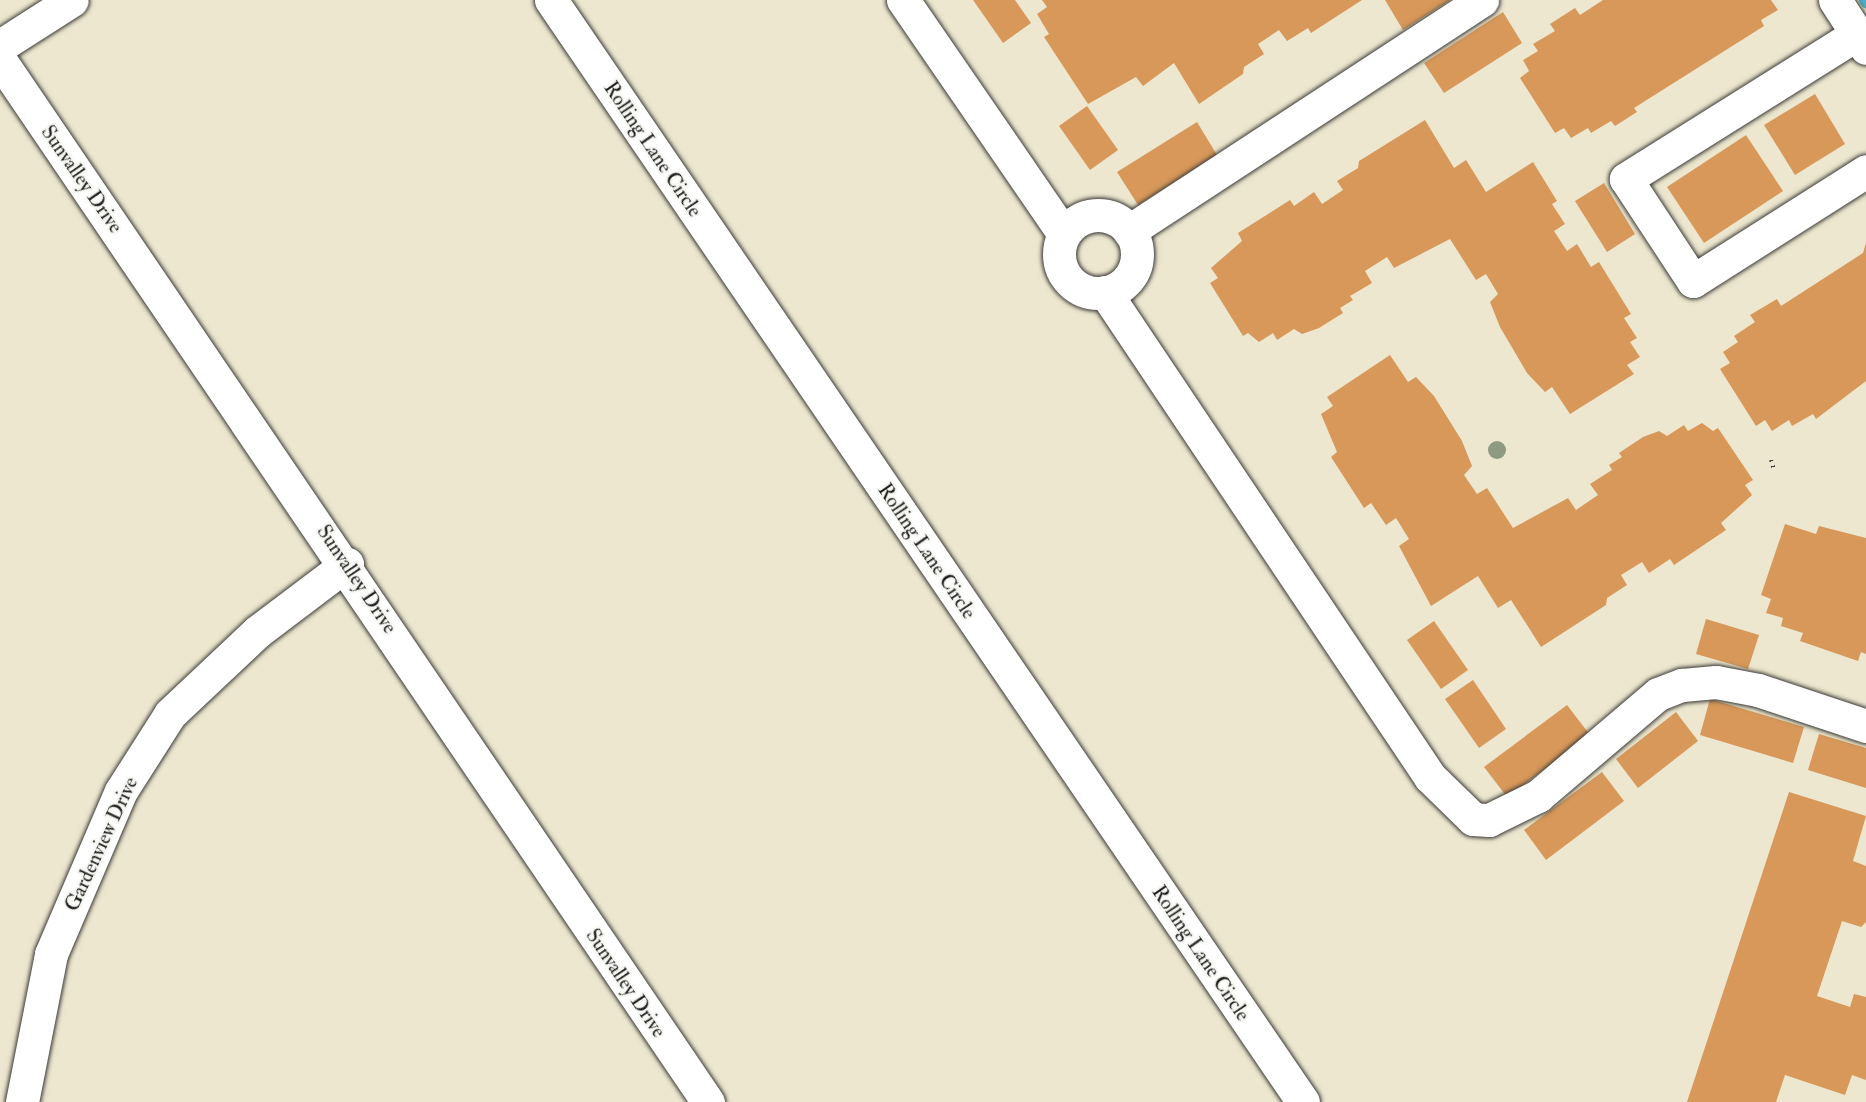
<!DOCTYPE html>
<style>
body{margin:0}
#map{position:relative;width:1866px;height:1102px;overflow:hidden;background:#ede7cf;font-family:"IM FELL Double Pica",serif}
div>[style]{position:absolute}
.stream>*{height:10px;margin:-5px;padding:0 5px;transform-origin:5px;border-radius:5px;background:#48afc7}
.building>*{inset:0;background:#d7985a}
.path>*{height:4px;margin-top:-2px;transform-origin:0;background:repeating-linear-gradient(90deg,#3b3a37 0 1.5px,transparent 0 6px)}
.roads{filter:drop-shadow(0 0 2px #3b3a37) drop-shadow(0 0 2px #3b3a37)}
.street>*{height:33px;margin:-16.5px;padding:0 16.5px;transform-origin:16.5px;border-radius:16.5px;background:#fff}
.street>.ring{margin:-16.5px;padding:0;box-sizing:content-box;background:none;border:33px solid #fff;border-radius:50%}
.trees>*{width:18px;height:18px;margin:-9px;border-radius:50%;background:#8e9a82}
span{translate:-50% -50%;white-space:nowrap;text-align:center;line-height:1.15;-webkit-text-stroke:4.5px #f6f6f2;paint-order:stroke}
.street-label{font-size:20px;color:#1c1c1c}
</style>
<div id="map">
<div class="stream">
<div style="left:1864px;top:0;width:4px;rotate:56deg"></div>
</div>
<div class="building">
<div style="clip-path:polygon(973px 0,1015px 0,1031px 23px,1003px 43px)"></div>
<div style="clip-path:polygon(1042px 0,1362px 0,1311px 33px,1308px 28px,1287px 41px,1279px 30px,1258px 44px,1264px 54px,1244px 67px,1243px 74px,1199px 104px,1174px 63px,1143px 86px,1136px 77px,1088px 104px,1044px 37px,1049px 34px,1037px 14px,1047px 7px)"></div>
<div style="clip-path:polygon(1385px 0,1450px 0,1403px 30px)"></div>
<div style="clip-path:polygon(1603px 0,1771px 0,1778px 10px,1761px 20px,1764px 26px,1634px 108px,1637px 112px,1615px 126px,1611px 121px,1591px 133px,1588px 128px,1571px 138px,1564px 128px,1555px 133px,1520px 78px,1529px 71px,1523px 60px,1538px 51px,1533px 44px,1555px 31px,1550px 24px,1575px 8px,1580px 15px)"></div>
<div style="clip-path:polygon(1503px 12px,1522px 43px,1444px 93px,1424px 63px)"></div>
<div style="clip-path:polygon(1815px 94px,1845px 144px,1795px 175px,1764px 125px)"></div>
<div style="clip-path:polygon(1087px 106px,1118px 150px,1090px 170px,1059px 126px)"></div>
<div style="clip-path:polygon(1425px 120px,1454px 168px,1466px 160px,1486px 192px,1533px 162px,1557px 201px,1552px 204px,1565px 224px,1554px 231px,1567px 251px,1577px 244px,1591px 267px,1599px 262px,1631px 314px,1624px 318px,1637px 338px,1630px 342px,1640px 357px,1627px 365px,1634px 374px,1570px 414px,1552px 387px,1545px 392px,1527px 373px,1500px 327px,1490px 302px,1498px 294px,1486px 274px,1476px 280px,1450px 239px,1394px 268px,1387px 257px,1365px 271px,1372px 283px,1350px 296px,1353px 300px,1340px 308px,1343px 313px,1319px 328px,1302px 334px,1294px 329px,1277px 340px,1273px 333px,1259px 342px,1248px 333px,1243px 336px,1210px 283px,1218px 278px,1211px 268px,1242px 241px,1238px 233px,1290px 200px,1294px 206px,1314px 192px,1322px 204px,1343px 190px,1337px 181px,1358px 168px,1359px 161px)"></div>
<div style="clip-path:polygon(1197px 122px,1217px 155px,1138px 205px,1117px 172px)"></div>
<div style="clip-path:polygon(1746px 135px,1783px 191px,1704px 243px,1667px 187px)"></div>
<div style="clip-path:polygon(1604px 183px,1635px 234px,1607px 252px,1575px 201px)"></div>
<div style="clip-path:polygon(1866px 243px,1866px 381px,1816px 419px,1813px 414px,1792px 426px,1789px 420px,1772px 431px,1765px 420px,1756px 426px,1720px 369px,1730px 363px,1723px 352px,1738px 342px,1734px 336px,1755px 322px,1750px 315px,1777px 299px,1781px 306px,1863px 253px)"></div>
<div style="clip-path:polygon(1390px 355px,1408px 382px,1416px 377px,1434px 396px,1462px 441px,1472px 466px,1464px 475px,1477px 494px,1487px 488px,1513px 528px,1568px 498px,1576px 510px,1598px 495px,1590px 484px,1612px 470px,1609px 465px,1622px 457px,1619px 453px,1643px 437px,1659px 431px,1667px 436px,1684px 425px,1688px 431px,1702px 423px,1713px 431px,1718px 428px,1753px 480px,1745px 485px,1752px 495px,1721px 523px,1726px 530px,1674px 565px,1670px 559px,1649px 573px,1642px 562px,1621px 575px,1627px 585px,1607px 598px,1606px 605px,1541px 647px,1511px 600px,1498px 608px,1478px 576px,1431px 606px,1399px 546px,1409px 539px,1396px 518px,1386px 525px,1371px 503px,1364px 508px,1331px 457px,1337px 452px,1321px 414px,1333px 406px,1327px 397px)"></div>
<div style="clip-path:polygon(1785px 524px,1816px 534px,1819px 526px,1866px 538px,1866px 654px,1861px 652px,1858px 661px,1800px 641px,1803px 633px,1781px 626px,1783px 618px,1766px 613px,1771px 599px,1761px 595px)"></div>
<div style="clip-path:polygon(1706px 619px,1759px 635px,1748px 669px,1696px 654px)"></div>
<div style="clip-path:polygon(1434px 621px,1468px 670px,1441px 689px,1407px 640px)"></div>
<div style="clip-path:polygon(1473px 680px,1506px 729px,1479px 748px,1445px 699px)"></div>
<div style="clip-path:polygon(1710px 699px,1804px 727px,1793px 763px,1700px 735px)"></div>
<div style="clip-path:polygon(1567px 705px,1590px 735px,1507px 797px,1484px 767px)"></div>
<div style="clip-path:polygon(1676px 712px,1698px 741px,1638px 788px,1616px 759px)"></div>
<div style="clip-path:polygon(1819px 734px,1866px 748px,1866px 788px,1808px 770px)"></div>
<div style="clip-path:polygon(1602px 772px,1624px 801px,1546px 860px,1524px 830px)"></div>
<div style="clip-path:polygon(1789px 792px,1866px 816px,1853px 861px,1866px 866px,1866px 922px,1861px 927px,1842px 921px,1817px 996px,1850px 1007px,1854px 994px,1866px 997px,1866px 1080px,1852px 1075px,1845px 1095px,1785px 1075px,1776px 1102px,1687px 1102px)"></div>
</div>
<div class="path">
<div style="left:1771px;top:460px;width:10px;rotate:73deg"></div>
</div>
<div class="roads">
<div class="street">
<div style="left:551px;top:0;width:1334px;rotate:55.69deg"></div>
<div style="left:903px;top:0;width:284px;rotate:55.5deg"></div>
<div style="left:1835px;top:0;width:57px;rotate:57.1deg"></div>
<div style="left:1857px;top:34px;width:273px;rotate:147.9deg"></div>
<div style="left:1626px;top:179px;width:122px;rotate:56.7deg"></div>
<div style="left:1693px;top:281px;width:205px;rotate:-32.4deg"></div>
<div style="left:0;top:46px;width:85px;rotate:-32.6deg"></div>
<div style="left:0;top:60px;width:1260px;rotate:55.81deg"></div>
<div class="ring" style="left:1059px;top:215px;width:45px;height:45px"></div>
<div style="left:1129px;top:231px;width:422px;rotate:-33.2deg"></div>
<div style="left:1105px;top:292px;width:584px;rotate:56.17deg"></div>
<div style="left:1430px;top:777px;width:60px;rotate:44.3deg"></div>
<div style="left:1473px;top:819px;width:16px;rotate:4deg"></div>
<div style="left:1489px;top:820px;width:55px;rotate:-26.1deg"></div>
<div style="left:1538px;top:796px;width:157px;rotate:-40.4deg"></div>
<div style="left:1658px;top:694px;width:26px;rotate:-21deg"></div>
<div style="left:1682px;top:685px;width:34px;rotate:-5deg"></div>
<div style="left:1716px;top:682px;width:43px;rotate:10.8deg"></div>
<div style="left:1758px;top:690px;width:114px;rotate:18.4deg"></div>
<div style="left:22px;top:1102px;width:151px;rotate:-78.9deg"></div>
<div style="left:51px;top:954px;width:177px;rotate:-66.8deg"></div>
<div style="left:121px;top:791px;width:91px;rotate:-57.5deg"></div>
<div style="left:170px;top:714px;width:120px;rotate:-43.3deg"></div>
<div style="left:257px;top:632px;width:113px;rotate:-37.1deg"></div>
</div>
</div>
<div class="trees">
<div style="left:1497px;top:450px"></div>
</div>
<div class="street-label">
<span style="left:653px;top:149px;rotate:56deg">Rolling Lane Circle</span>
<span style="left:82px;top:179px;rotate:55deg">Sunvalley Drive</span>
<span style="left:927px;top:551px;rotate:56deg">Rolling Lane Circle</span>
<span style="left:357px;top:579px;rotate:56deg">Sunvalley Drive</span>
<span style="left:101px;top:844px;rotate:-65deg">Gardenview Drive</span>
<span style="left:1201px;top:953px;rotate:56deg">Rolling Lane Circle</span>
<span style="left:626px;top:983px;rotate:56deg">Sunvalley Drive</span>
</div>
</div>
